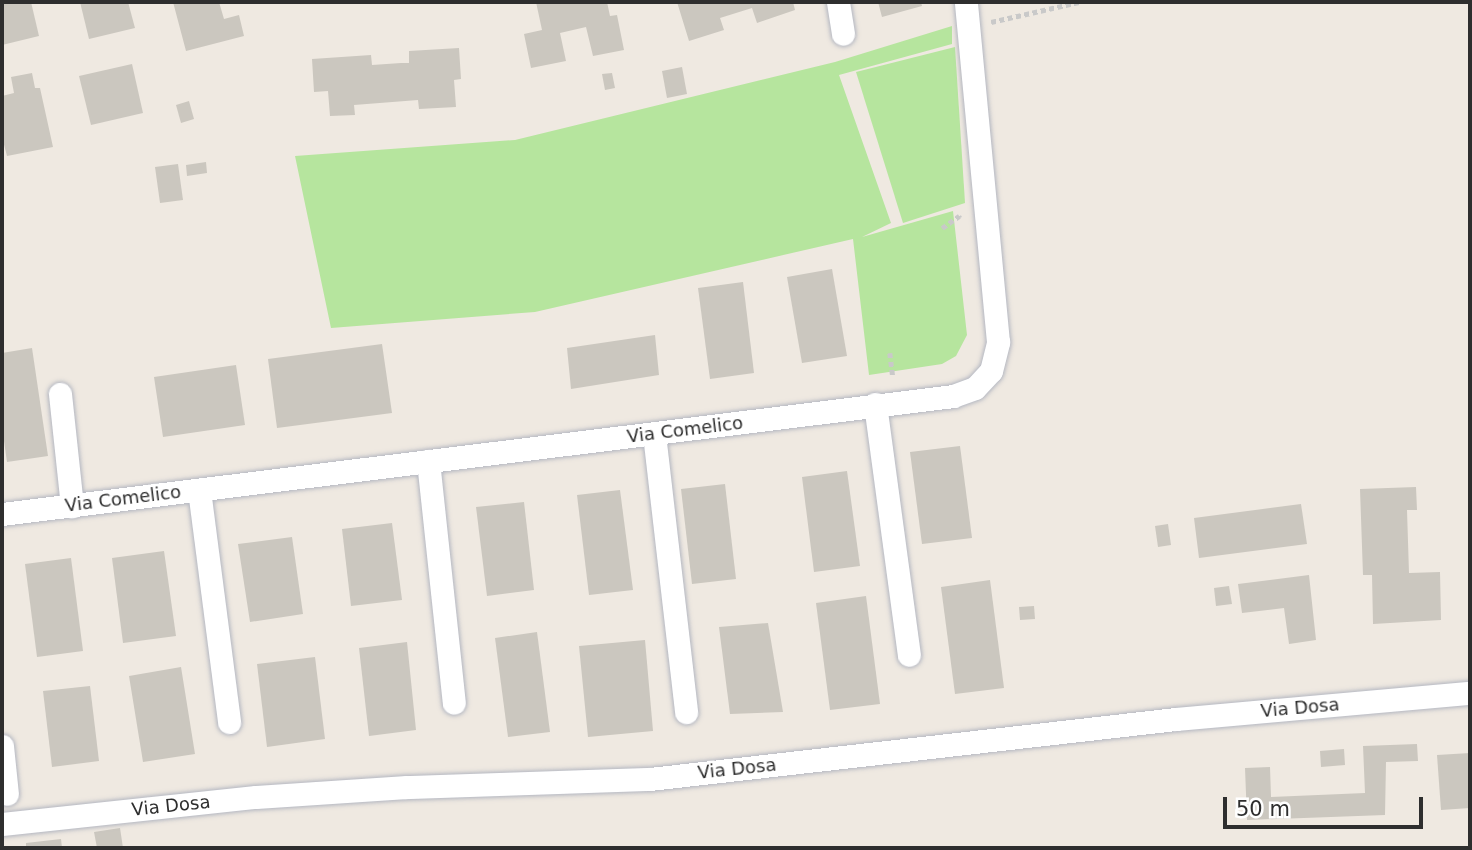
<!DOCTYPE html>
<style>
body{margin:0}
#map{position:relative;width:1472px;height:850px;overflow:hidden;background:#efe9e1;font-family:"DejaVu Sans",sans-serif}
div>[style]{position:absolute}
.green>*{inset:0;background:#b6e59e}
.building>*{inset:0;background:#cbc7bf}
.path>*{height:4.5px;margin-top:-2.25px;transform-origin:0;background:repeating-linear-gradient(90deg,#c9c9c9 0 5px,transparent 0 8.5px)}
.roads{filter:drop-shadow(0 0 2px #b4b7c1) drop-shadow(0 0 2px #b4b7c1)}
.street>*{height:23px;margin:-11.5px;padding:0 11.5px;transform-origin:11.5px;border-radius:11.5px;background:#fff}
span{translate:-50% -50%;white-space:nowrap;text-align:center;line-height:1.15;-webkit-text-stroke:5px #fff;paint-order:stroke}
.street-label{font-size:18px;color:#2e2e2e}
.frame{position:absolute;inset:0;border:4px solid #2e2e2e;pointer-events:none}
.scale{position:absolute;left:1223px;top:797px;width:200px;height:32px;box-sizing:border-box;border:4px solid #2e2e2e;border-top:0;padding-left:9px;font-size:21px;line-height:24px;white-space:nowrap;color:#2e2e2e;-webkit-text-stroke:5px #fff;paint-order:stroke}
</style>
<div id="map">
<div class="green">
<div style="clip-path:polygon(952px 26px,952px 44px,839px 75px,891px 223px,862px 237px,953px 211px,967px 335px,956px 356px,942px 364px,869px 375px,853px 239px,535px 312px,331px 328px,295px 156px,515px 140px,835px 62px)"></div>
<div style="clip-path:polygon(955px 47px,965px 203px,903px 223px,856px 72px)"></div>
</div>
<div class="building">
<div style="clip-path:polygon(2px 2px,31px 2px,39px 36px,2px 45px)"></div>
<div style="clip-path:polygon(80px 2px,128px 2px,135px 28px,89px 39px)"></div>
<div style="clip-path:polygon(173px 2px,219px 2px,224px 19px,239px 15px,244px 36px,186px 51px)"></div>
<div style="clip-path:polygon(536px 2px,607px 2px,610px 16px,617px 15px,624px 50px,593px 56px,586px 27px,560px 33px,566px 61px,531px 68px,524px 34px,542px 30px)"></div>
<div style="clip-path:polygon(677px 2px,793px 2px,795px 10px,757px 23px,752px 8px,720px 18px,724px 30px,689px 41px)"></div>
<div style="clip-path:polygon(878px 2px,921px 2px,922px 6px,882px 17px)"></div>
<div style="clip-path:polygon(459px 48px,461px 79px,454px 80px,456px 107px,419px 109px,418px 100px,354px 105px,355px 115px,330px 116px,328px 91px,314px 92px,312px 59px,371px 55px,372px 65px,401px 63px,409px 63px,409px 51px)"></div>
<div style="clip-path:polygon(132px 64px,143px 113px,91px 125px,79px 76px)"></div>
<div style="clip-path:polygon(682px 67px,687px 94px,667px 98px,662px 71px)"></div>
<div style="clip-path:polygon(32px 73px,35px 88px,40px 88px,53px 147px,7px 156px,2px 137px,2px 96px,14px 93px,11px 77px)"></div>
<div style="clip-path:polygon(612px 73px,615px 88px,605px 90px,602px 74px)"></div>
<div style="clip-path:polygon(189px 101px,194px 119px,181px 123px,176px 105px)"></div>
<div style="clip-path:polygon(206px 162px,207px 173px,187px 176px,186px 165px)"></div>
<div style="clip-path:polygon(178px 164px,183px 200px,160px 203px,155px 167px)"></div>
<div style="clip-path:polygon(832px 269px,847px 356px,802px 363px,787px 277px)"></div>
<div style="clip-path:polygon(743px 282px,754px 373px,710px 379px,698px 288px)"></div>
<div style="clip-path:polygon(655px 335px,659px 375px,571px 389px,567px 348px)"></div>
<div style="clip-path:polygon(382px 344px,392px 413px,277px 428px,268px 359px)"></div>
<div style="clip-path:polygon(32px 348px,48px 456px,7px 462px,2px 427px,2px 353px)"></div>
<div style="clip-path:polygon(236px 365px,245px 425px,163px 437px,154px 377px)"></div>
<div style="clip-path:polygon(960px 446px,972px 538px,922px 544px,910px 452px)"></div>
<div style="clip-path:polygon(847px 471px,860px 566px,814px 572px,802px 477px)"></div>
<div style="clip-path:polygon(725px 484px,736px 579px,692px 584px,681px 489px)"></div>
<div style="clip-path:polygon(1416px 487px,1417px 510px,1407px 510px,1409px 573px,1440px 572px,1441px 620px,1373px 624px,1372px 575px,1363px 575px,1360px 489px)"></div>
<div style="clip-path:polygon(620px 490px,633px 590px,589px 595px,577px 495px)"></div>
<div style="clip-path:polygon(524px 502px,534px 590px,487px 596px,476px 507px)"></div>
<div style="clip-path:polygon(1301px 504px,1307px 544px,1199px 558px,1194px 518px)"></div>
<div style="clip-path:polygon(392px 523px,402px 600px,351px 606px,342px 529px)"></div>
<div style="clip-path:polygon(1168px 524px,1171px 545px,1158px 547px,1155px 526px)"></div>
<div style="clip-path:polygon(292px 537px,303px 614px,250px 622px,238px 544px)"></div>
<div style="clip-path:polygon(164px 551px,176px 636px,123px 643px,112px 558px)"></div>
<div style="clip-path:polygon(71px 558px,83px 651px,37px 657px,25px 564px)"></div>
<div style="clip-path:polygon(1309px 575px,1316px 640px,1289px 644px,1284px 608px,1242px 613px,1238px 584px)"></div>
<div style="clip-path:polygon(990px 580px,1004px 688px,955px 694px,941px 587px)"></div>
<div style="clip-path:polygon(1229px 586px,1232px 604px,1216px 606px,1214px 588px)"></div>
<div style="clip-path:polygon(866px 596px,880px 704px,830px 710px,816px 603px)"></div>
<div style="clip-path:polygon(1034px 606px,1035px 619px,1020px 620px,1019px 607px)"></div>
<div style="clip-path:polygon(768px 623px,783px 712px,730px 714px,719px 627px)"></div>
<div style="clip-path:polygon(537px 632px,550px 732px,508px 737px,495px 638px)"></div>
<div style="clip-path:polygon(645px 640px,653px 731px,588px 737px,579px 646px)"></div>
<div style="clip-path:polygon(407px 642px,416px 730px,369px 736px,359px 648px)"></div>
<div style="clip-path:polygon(315px 657px,325px 739px,267px 747px,257px 664px)"></div>
<div style="clip-path:polygon(181px 667px,195px 754px,143px 762px,129px 676px)"></div>
<div style="clip-path:polygon(90px 686px,99px 761px,52px 767px,43px 691px)"></div>
<div style="clip-path:polygon(1417px 744px,1418px 761px,1386px 762px,1385px 815px,1247px 820px,1245px 768px,1270px 767px,1271px 797px,1365px 793px,1363px 746px)"></div>
<div style="clip-path:polygon(1344px 749px,1345px 765px,1321px 767px,1320px 751px)"></div>
<div style="clip-path:polygon(1470px 753px,1470px 808px,1441px 810px,1437px 755px)"></div>
<div style="clip-path:polygon(120px 828px,123px 848px,97px 848px,94px 832px)"></div>
<div style="clip-path:polygon(61px 839px,62px 848px,26px 848px,26px 843px)"></div>
</div>
<div class="path">
<div style="left:991px;top:22px;width:90px;rotate:-12.8deg"></div>
<div style="left:942px;top:228px;width:21px;rotate:-35deg"></div>
<div style="left:959px;top:216px;width:2px;rotate:63deg"></div>
<div style="left:890px;top:353px;width:24px;rotate:83deg"></div>
</div>
<div class="roads">
<div class="street">
<div style="left:838px;top:2px;width:32px;rotate:81deg"></div>
<div style="left:60px;top:394px;width:113px;rotate:83.9deg"></div>
<div style="left:875px;top:404px;width:253px;rotate:82.3deg"></div>
<div style="left:654px;top:434px;width:280px;rotate:83.4deg"></div>
<div style="left:428px;top:461px;width:243px;rotate:83.9deg"></div>
<div style="left:199px;top:490px;width:234px;rotate:82.6deg"></div>
<div style="left:2px;top:514px;width:958px;rotate:-7.07deg"></div>
<div style="left:953px;top:396px;width:23px;rotate:-20deg"></div>
<div style="left:975px;top:388px;width:23px;rotate:-47deg"></div>
<div style="left:991px;top:371px;width:30px;rotate:-76deg"></div>
<div style="left:998px;top:342px;width:342px;rotate:-95.4deg"></div>
<div style="left:2px;top:746px;width:48px;rotate:84.1deg"></div>
<div style="left:2px;top:824px;width:255px;rotate:-6.1deg"></div>
<div style="left:256px;top:797px;width:151px;rotate:-3.8deg"></div>
<div style="left:407px;top:787px;width:243px;rotate:-1.9deg"></div>
<div style="left:650px;top:779px;width:529px;rotate:-6.51deg"></div>
<div style="left:1176px;top:719px;width:295px;rotate:-5.1deg"></div>
</div>
</div>
<div class="street-label">
<span style="left:685px;top:430px;rotate:-7deg">Via Comelico</span>
<span style="left:123px;top:499px;rotate:-7deg">Via Comelico</span>
<span style="left:1300px;top:708px;rotate:-5deg">Via Dosa</span>
<span style="left:737px;top:769px;rotate:-6deg">Via Dosa</span>
<span style="left:171px;top:806px;rotate:-6deg">Via Dosa</span>
</div>
<div class="frame"></div>
<div class="scale">50 m</div>
</div>
